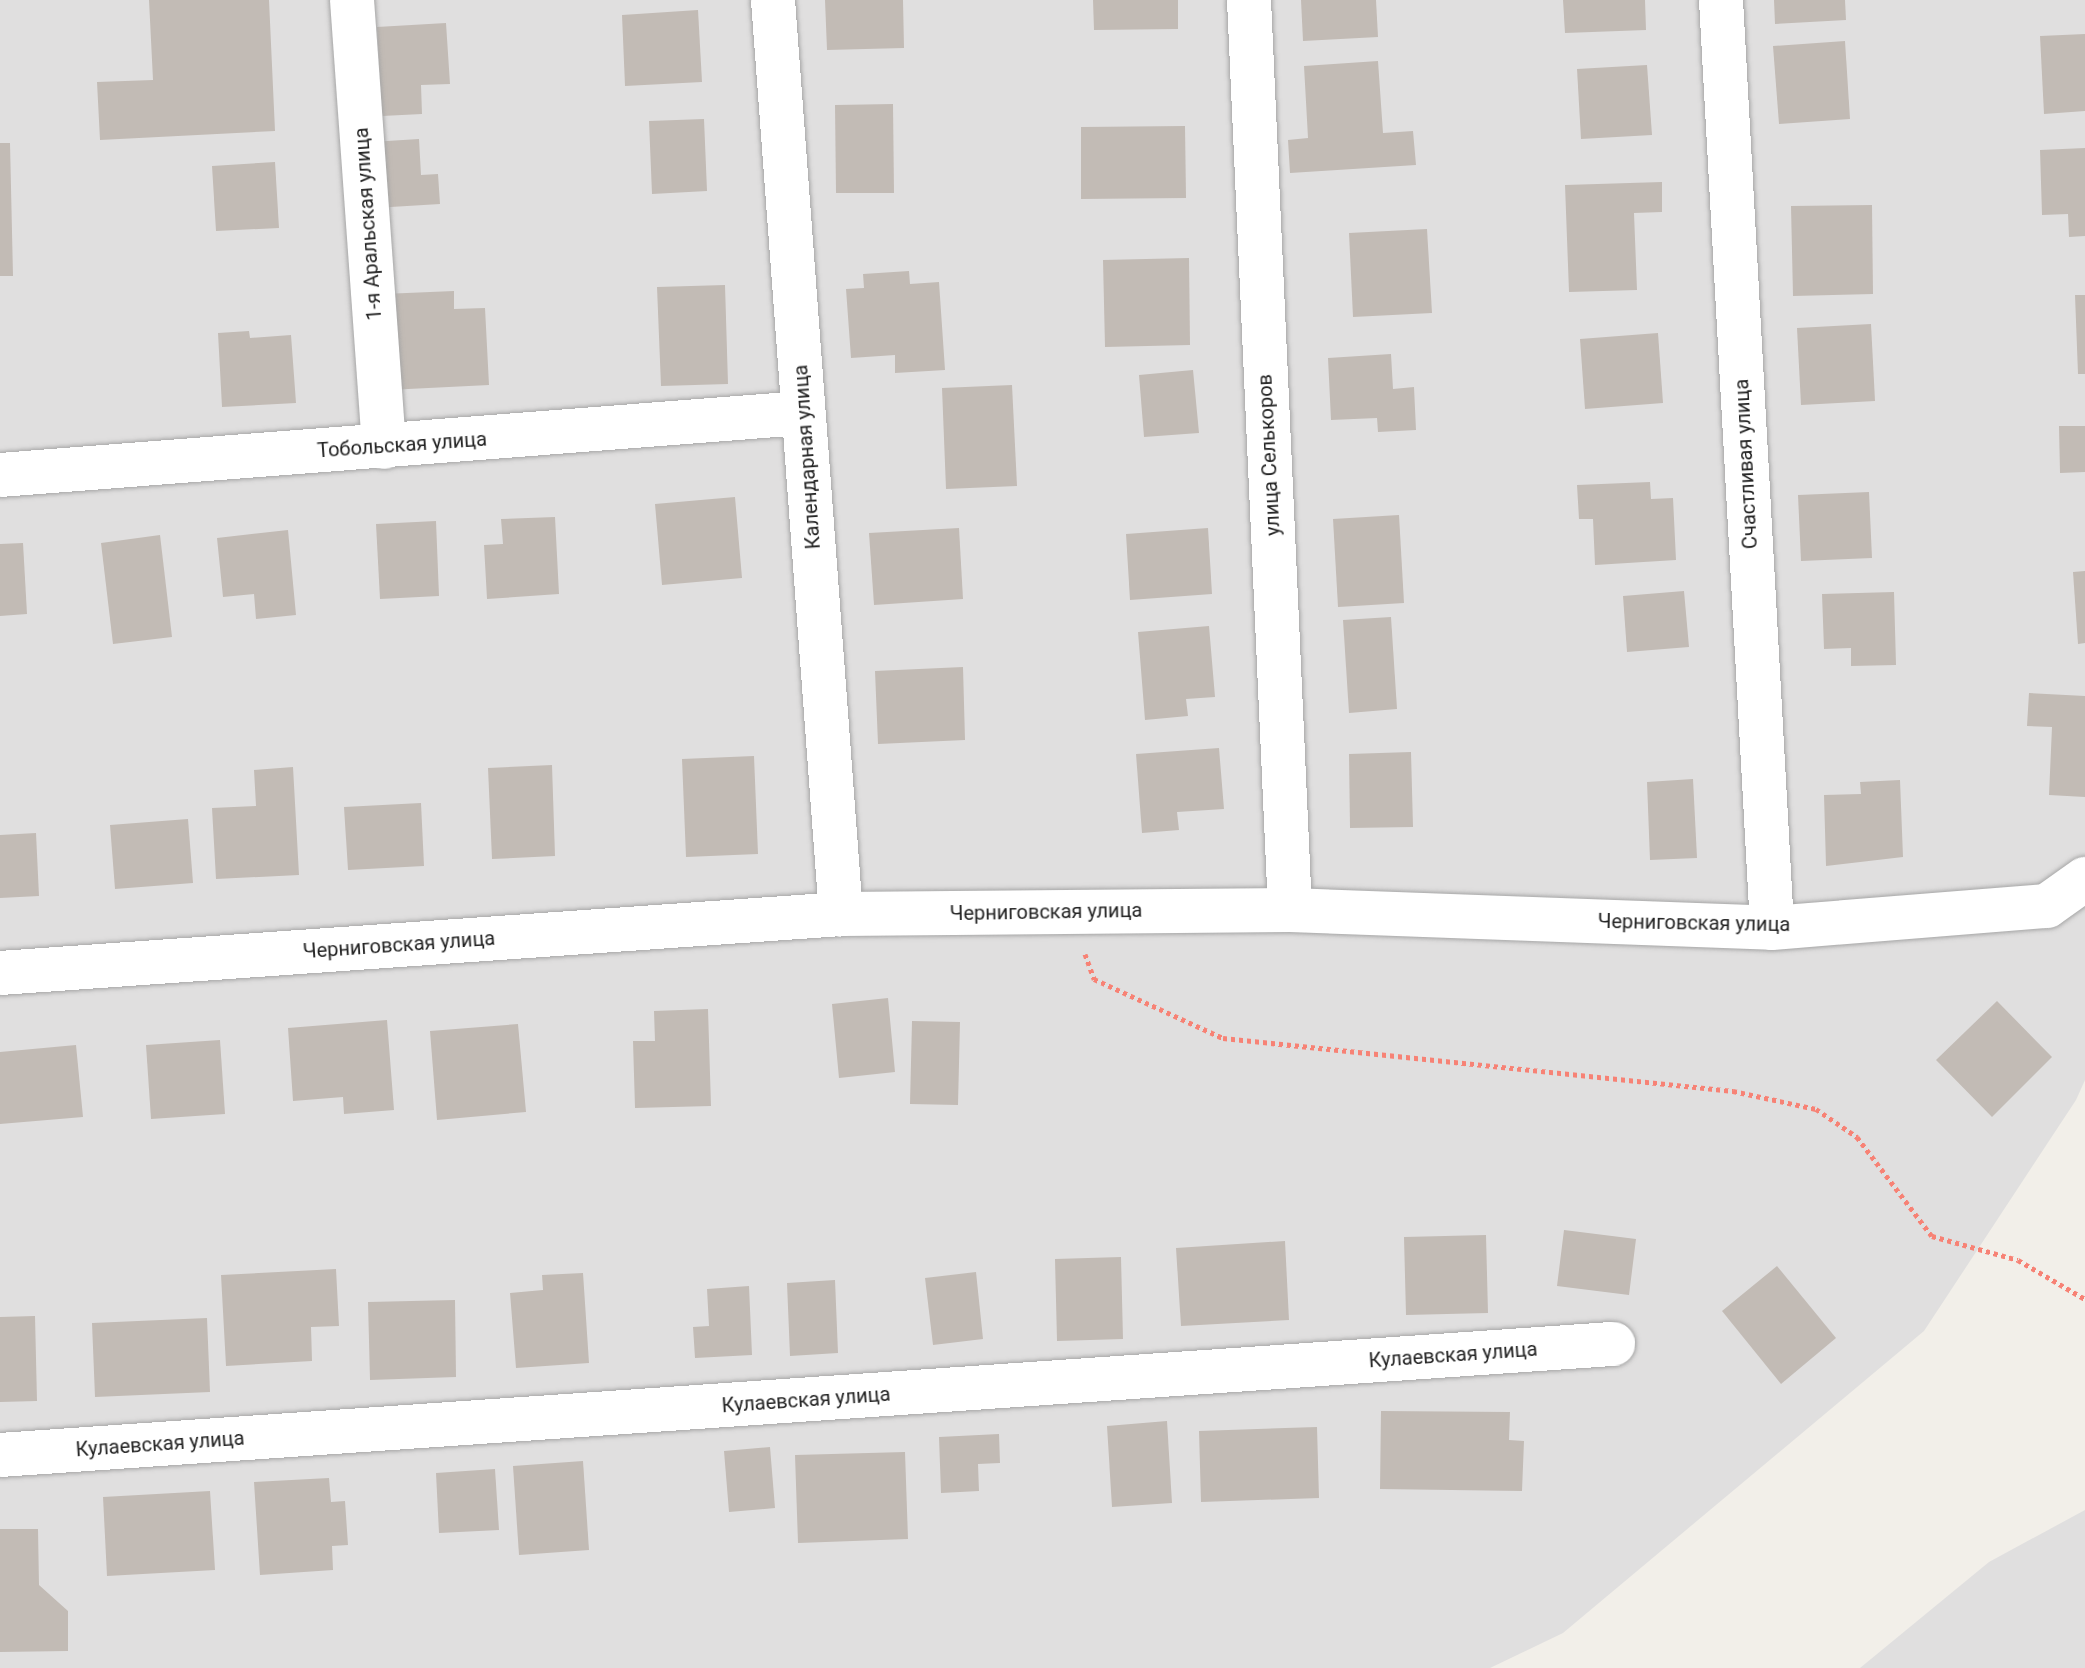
<!DOCTYPE html>
<meta charset="utf-8">
<style>
body{margin:0}
#map{position:relative;width:2085px;height:1668px;overflow:hidden;background:#f2efe9;font-family:Roboto,sans-serif}
div>[style]{position:absolute}
.residential>*{inset:0;background:#e0dfdf}
.building>*{inset:0;background:#c2bbb5}
.path>*{height:5px;margin-top:-2.5px;transform-origin:0;background:repeating-linear-gradient(90deg,#f78275 0 4px,transparent 0 8px)}
.roads{filter:drop-shadow(0 0 2px #a6a6a6) drop-shadow(0 0 2px #a6a6a6)}
.minor>*{height:44px;margin:-22px;padding:0 22px;transform-origin:22px;border-radius:22px;background:#fff}
span{translate:-50% -50%;white-space:nowrap;text-align:center;line-height:1.15;-webkit-text-stroke:6px #fff;paint-order:stroke}
.street-label{font-size:20px;color:#222}
</style>
<div id="map">
<div class="residential">
<div style="clip-path:polygon(0 0,2085px 0,2085px 1080px,2076px 1100px,1924px 1331px,1563px 1633px,1490px 1668px,0 1668px)"></div>
<div style="clip-path:polygon(2085px 1510px,2085px 1668px,1860px 1668px,1989px 1562px)"></div>
</div>
<div class="building">
<div style="clip-path:polygon(149px 0,269px 0,275px 131px,100px 140px,97px 82px,153px 80px)"></div>
<div style="clip-path:polygon(825px 0,903px 0,904px 48px,827px 50px)"></div>
<div style="clip-path:polygon(1093px 0,1178px 0,1178px 29px,1094px 30px)"></div>
<div style="clip-path:polygon(1301px 0,1376px 0,1378px 37px,1303px 41px)"></div>
<div style="clip-path:polygon(1563px 0,1645px 0,1646px 30px,1565px 33px)"></div>
<div style="clip-path:polygon(1774px 0,1845px 0,1846px 20px,1775px 24px)"></div>
<div style="clip-path:polygon(698px 10px,702px 82px,625px 86px,622px 15px)"></div>
<div style="clip-path:polygon(446px 23px,450px 84px,421px 85px,422px 114px,382px 116px,377px 27px)"></div>
<div style="clip-path:polygon(2085px 34px,2085px 111px,2044px 114px,2040px 36px)"></div>
<div style="clip-path:polygon(1845px 41px,1850px 119px,1779px 124px,1773px 46px)"></div>
<div style="clip-path:polygon(1378px 61px,1383px 133px,1413px 131px,1416px 165px,1290px 173px,1288px 140px,1308px 138px,1304px 66px)"></div>
<div style="clip-path:polygon(1647px 65px,1652px 135px,1581px 139px,1577px 69px)"></div>
<div style="clip-path:polygon(893px 104px,894px 193px,836px 193px,835px 105px)"></div>
<div style="clip-path:polygon(704px 119px,707px 191px,652px 194px,649px 121px)"></div>
<div style="clip-path:polygon(1185px 126px,1186px 198px,1081px 199px,1081px 127px)"></div>
<div style="clip-path:polygon(419px 139px,421px 175px,438px 174px,440px 204px,374px 208px,371px 142px)"></div>
<div style="clip-path:polygon(0 143px,10px 143px,13px 276px,0 276px)"></div>
<div style="clip-path:polygon(2085px 148px,2085px 236px,2069px 237px,2068px 214px,2042px 215px,2040px 150px)"></div>
<div style="clip-path:polygon(275px 162px,279px 228px,216px 231px,212px 166px)"></div>
<div style="clip-path:polygon(1662px 182px,1662px 212px,1634px 213px,1637px 290px,1569px 292px,1565px 185px)"></div>
<div style="clip-path:polygon(1872px 205px,1873px 294px,1793px 296px,1791px 206px)"></div>
<div style="clip-path:polygon(1427px 229px,1432px 313px,1353px 317px,1349px 233px)"></div>
<div style="clip-path:polygon(1189px 258px,1190px 345px,1105px 347px,1103px 260px)"></div>
<div style="clip-path:polygon(909px 271px,910px 284px,939px 282px,945px 370px,895px 373px,895px 355px,851px 358px,846px 289px,864px 288px,863px 274px)"></div>
<div style="clip-path:polygon(725px 285px,728px 384px,661px 386px,657px 287px)"></div>
<div style="clip-path:polygon(454px 291px,454px 309px,485px 308px,489px 385px,388px 390px,383px 294px)"></div>
<div style="clip-path:polygon(2075px 295px,2085px 295px,2085px 374px,2078px 374px)"></div>
<div style="clip-path:polygon(1871px 324px,1875px 401px,1801px 405px,1797px 328px)"></div>
<div style="clip-path:polygon(249px 331px,250px 338px,291px 335px,296px 403px,222px 407px,218px 333px)"></div>
<div style="clip-path:polygon(1658px 333px,1663px 403px,1585px 409px,1580px 339px)"></div>
<div style="clip-path:polygon(1391px 354px,1393px 389px,1414px 387px,1416px 430px,1378px 432px,1377px 418px,1331px 420px,1328px 358px)"></div>
<div style="clip-path:polygon(1193px 370px,1199px 433px,1144px 437px,1139px 375px)"></div>
<div style="clip-path:polygon(1012px 385px,1017px 486px,946px 489px,942px 388px)"></div>
<div style="clip-path:polygon(2059px 426px,2085px 426px,2085px 472px,2060px 473px)"></div>
<div style="clip-path:polygon(1650px 482px,1651px 499px,1673px 498px,1676px 560px,1595px 565px,1593px 519px,1579px 519px,1577px 485px)"></div>
<div style="clip-path:polygon(1869px 492px,1872px 558px,1801px 561px,1798px 495px)"></div>
<div style="clip-path:polygon(735px 497px,742px 578px,662px 585px,655px 504px)"></div>
<div style="clip-path:polygon(1399px 515px,1404px 603px,1338px 607px,1333px 519px)"></div>
<div style="clip-path:polygon(555px 517px,559px 594px,487px 599px,484px 545px,503px 544px,501px 519px)"></div>
<div style="clip-path:polygon(436px 521px,439px 596px,380px 599px,376px 524px)"></div>
<div style="clip-path:polygon(959px 528px,963px 599px,874px 605px,869px 533px)"></div>
<div style="clip-path:polygon(1208px 528px,1212px 594px,1130px 600px,1126px 534px)"></div>
<div style="clip-path:polygon(288px 530px,296px 615px,256px 619px,254px 594px,223px 597px,217px 538px)"></div>
<div style="clip-path:polygon(160px 535px,172px 637px,113px 644px,101px 543px)"></div>
<div style="clip-path:polygon(23px 543px,27px 614px,0 616px,0 544px)"></div>
<div style="clip-path:polygon(2085px 571px,2085px 643px,2078px 644px,2073px 572px)"></div>
<div style="clip-path:polygon(1684px 591px,1689px 647px,1627px 652px,1623px 596px)"></div>
<div style="clip-path:polygon(1894px 592px,1896px 665px,1851px 666px,1851px 648px,1824px 649px,1822px 594px)"></div>
<div style="clip-path:polygon(1391px 617px,1397px 709px,1349px 713px,1343px 620px)"></div>
<div style="clip-path:polygon(1209px 626px,1215px 697px,1186px 699px,1188px 716px,1145px 720px,1138px 632px)"></div>
<div style="clip-path:polygon(963px 667px,965px 740px,878px 744px,875px 671px)"></div>
<div style="clip-path:polygon(2029px 693px,2085px 696px,2085px 797px,2049px 795px,2052px 727px,2027px 726px)"></div>
<div style="clip-path:polygon(1219px 748px,1224px 809px,1177px 812px,1179px 830px,1142px 833px,1136px 754px)"></div>
<div style="clip-path:polygon(1411px 752px,1413px 827px,1350px 828px,1349px 754px)"></div>
<div style="clip-path:polygon(754px 756px,758px 854px,686px 857px,682px 759px)"></div>
<div style="clip-path:polygon(552px 765px,555px 856px,492px 859px,488px 768px)"></div>
<div style="clip-path:polygon(293px 767px,299px 875px,216px 879px,212px 808px,256px 806px,254px 770px)"></div>
<div style="clip-path:polygon(1693px 779px,1697px 858px,1650px 860px,1647px 782px)"></div>
<div style="clip-path:polygon(1900px 780px,1903px 857px,1826px 866px,1824px 795px,1861px 794px,1860px 782px)"></div>
<div style="clip-path:polygon(421px 803px,424px 866px,348px 870px,344px 807px)"></div>
<div style="clip-path:polygon(188px 819px,193px 883px,115px 889px,110px 825px)"></div>
<div style="clip-path:polygon(36px 833px,39px 896px,0 898px,0 835px)"></div>
<div style="clip-path:polygon(888px 998px,895px 1072px,839px 1078px,832px 1004px)"></div>
<div style="clip-path:polygon(1997px 1001px,2052px 1057px,1992px 1117px,1936px 1060px)"></div>
<div style="clip-path:polygon(708px 1009px,711px 1106px,635px 1108px,633px 1041px,655px 1041px,654px 1011px)"></div>
<div style="clip-path:polygon(387px 1020px,394px 1110px,344px 1114px,343px 1097px,293px 1101px,288px 1028px)"></div>
<div style="clip-path:polygon(912px 1021px,960px 1022px,958px 1105px,910px 1104px)"></div>
<div style="clip-path:polygon(518px 1024px,526px 1112px,437px 1120px,430px 1031px)"></div>
<div style="clip-path:polygon(220px 1040px,225px 1114px,151px 1119px,146px 1045px)"></div>
<div style="clip-path:polygon(76px 1045px,83px 1117px,0 1124px,0 1052px)"></div>
<div style="clip-path:polygon(1564px 1230px,1636px 1239px,1629px 1295px,1557px 1286px)"></div>
<div style="clip-path:polygon(1486px 1235px,1488px 1313px,1406px 1315px,1404px 1237px)"></div>
<div style="clip-path:polygon(1285px 1241px,1289px 1320px,1181px 1326px,1176px 1248px)"></div>
<div style="clip-path:polygon(1121px 1257px,1123px 1339px,1057px 1341px,1055px 1259px)"></div>
<div style="clip-path:polygon(1777px 1266px,1836px 1338px,1781px 1384px,1722px 1311px)"></div>
<div style="clip-path:polygon(336px 1269px,339px 1326px,311px 1327px,312px 1361px,226px 1366px,221px 1275px)"></div>
<div style="clip-path:polygon(976px 1272px,983px 1339px,933px 1345px,925px 1278px)"></div>
<div style="clip-path:polygon(583px 1273px,589px 1363px,516px 1368px,510px 1293px,543px 1290px,542px 1275px)"></div>
<div style="clip-path:polygon(835px 1280px,838px 1353px,790px 1356px,787px 1283px)"></div>
<div style="clip-path:polygon(749px 1286px,752px 1355px,695px 1358px,693px 1327px,709px 1326px,707px 1289px)"></div>
<div style="clip-path:polygon(455px 1300px,456px 1377px,370px 1380px,368px 1302px)"></div>
<div style="clip-path:polygon(35px 1316px,37px 1401px,0 1402px,0 1317px)"></div>
<div style="clip-path:polygon(207px 1318px,210px 1392px,95px 1397px,92px 1323px)"></div>
<div style="clip-path:polygon(1381px 1411px,1510px 1412px,1509px 1440px,1524px 1441px,1522px 1491px,1380px 1489px)"></div>
<div style="clip-path:polygon(1167px 1421px,1172px 1503px,1112px 1507px,1107px 1426px)"></div>
<div style="clip-path:polygon(1317px 1427px,1319px 1498px,1201px 1502px,1199px 1431px)"></div>
<div style="clip-path:polygon(999px 1434px,1000px 1463px,978px 1464px,979px 1491px,941px 1493px,939px 1437px)"></div>
<div style="clip-path:polygon(770px 1447px,775px 1508px,729px 1512px,724px 1451px)"></div>
<div style="clip-path:polygon(905px 1452px,908px 1539px,798px 1543px,795px 1455px)"></div>
<div style="clip-path:polygon(583px 1461px,589px 1550px,519px 1555px,513px 1466px)"></div>
<div style="clip-path:polygon(495px 1469px,499px 1530px,439px 1533px,436px 1473px)"></div>
<div style="clip-path:polygon(329px 1478px,331px 1502px,345px 1501px,348px 1545px,332px 1546px,333px 1570px,260px 1575px,254px 1482px)"></div>
<div style="clip-path:polygon(210px 1491px,215px 1570px,107px 1576px,103px 1497px)"></div>
<div style="clip-path:polygon(0 1529px,38px 1529px,39px 1585px,68px 1611px,68px 1651px,0 1652px)"></div>
</div>
<div class="path">
<div style="left:1085px;top:954px;width:27px;rotate:70deg"></div>
<div style="left:1094px;top:979px;width:142px;rotate:24.6deg"></div>
<div style="left:1223px;top:1038px;width:513px;rotate:5.93deg"></div>
<div style="left:1733px;top:1091px;width:85px;rotate:12.2deg"></div>
<div style="left:1816px;top:1109px;width:50px;rotate:34.3deg"></div>
<div style="left:1857px;top:1137px;width:124px;rotate:52.9deg"></div>
<div style="left:1932px;top:1236px;width:89px;rotate:15.6deg"></div>
<div style="left:2018px;top:1260px;width:78px;rotate:30.2deg"></div>
</div>
<div class="roads">
<div class="minor">
<div style="left:352px;top:0;width:448px;rotate:85.9deg"></div>
<div style="left:773px;top:0;width:917px;rotate:85.75deg"></div>
<div style="left:1249px;top:0;width:911px;rotate:87.42deg"></div>
<div style="left:1721px;top:0;width:929px;rotate:86.85deg"></div>
<div style="left:0;top:475px;width:805px;rotate:-4.42deg"></div>
<div style="left:0;top:973px;width:843px;rotate:-4.01deg"></div>
<div style="left:841px;top:914px;width:449px;rotate:-0.5deg"></div>
<div style="left:1290px;top:910px;width:482px;rotate:2.1deg"></div>
<div style="left:1772px;top:928px;width:276px;rotate:-4.6deg"></div>
<div style="left:2047px;top:906px;width:47px;rotate:-35.4deg"></div>
<div style="left:0;top:1455px;width:1617px;rotate:-3.94deg"></div>
</div>
</div>
<div class="street-label">
<span style="left:368px;top:224px;rotate:-94deg">1-я Аральская улица</span>
<span style="left:402px;top:445px;rotate:-4deg">Тобольская улица</span>
<span style="left:1269px;top:455px;rotate:-93deg">улица Селькоров</span>
<span style="left:807px;top:457px;rotate:-94deg">Календарная улица</span>
<span style="left:1746px;top:464px;rotate:-93deg">Счастливая улица</span>
<span style="left:1046px;top:912px;rotate:-1deg">Черниговская улица</span>
<span style="left:1694px;top:923px;rotate:1deg">Черниговская улица</span>
<span style="left:399px;top:945px;rotate:-4deg">Черниговская улица</span>
<span style="left:1453px;top:1355px;rotate:-4deg">Кулаевская улица</span>
<span style="left:806px;top:1400px;rotate:-4deg">Кулаевская улица</span>
<span style="left:160px;top:1444px;rotate:-4deg">Кулаевская улица</span>
</div>
</div>
